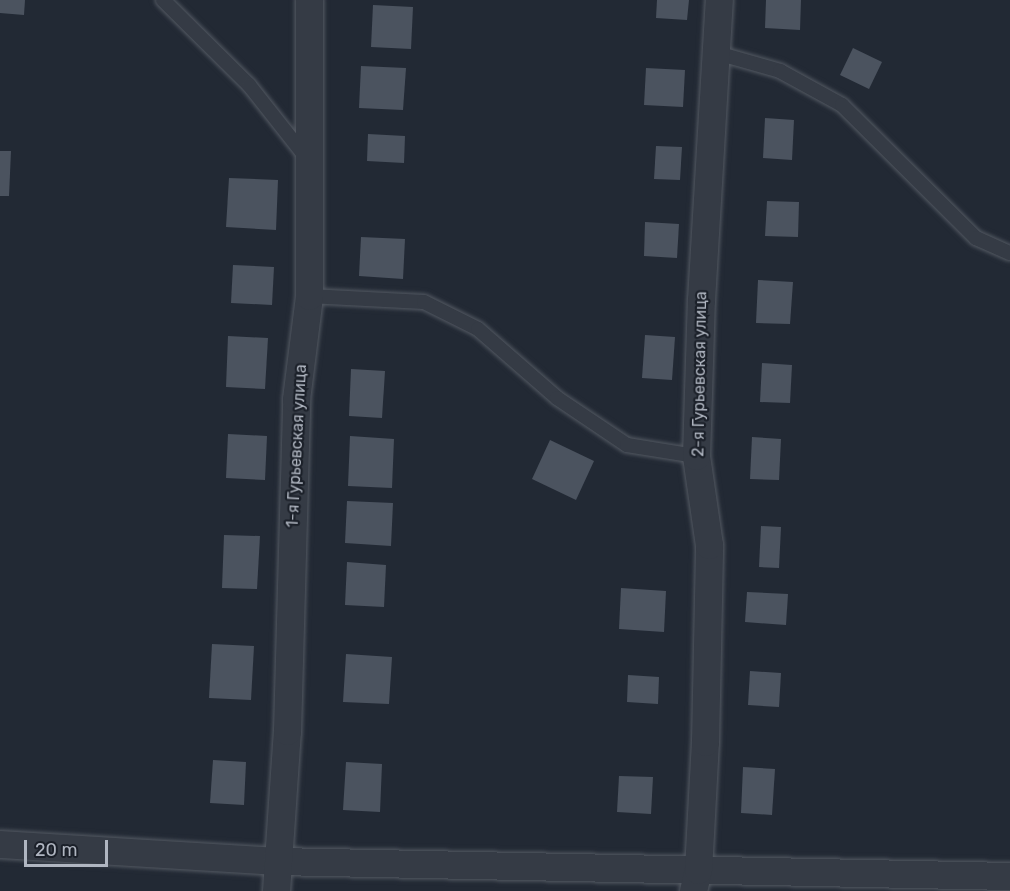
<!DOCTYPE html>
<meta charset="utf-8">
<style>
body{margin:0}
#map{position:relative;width:1010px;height:891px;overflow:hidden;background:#222934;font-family:Rubik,sans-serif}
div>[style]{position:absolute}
.building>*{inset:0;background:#4b535f}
.roads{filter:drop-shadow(0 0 2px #535962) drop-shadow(0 0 2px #535962)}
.service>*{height:14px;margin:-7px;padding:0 7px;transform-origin:7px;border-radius:7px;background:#353b45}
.minor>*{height:27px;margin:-13.5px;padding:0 13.5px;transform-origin:13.5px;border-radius:13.5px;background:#353b45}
span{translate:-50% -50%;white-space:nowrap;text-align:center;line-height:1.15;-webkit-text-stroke:4.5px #1b2029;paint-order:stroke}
.street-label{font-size:16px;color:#b0b6c1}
.scale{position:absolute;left:24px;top:840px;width:84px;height:27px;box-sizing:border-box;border:3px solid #b0b6c1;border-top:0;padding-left:8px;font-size:18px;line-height:21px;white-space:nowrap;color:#b0b6c1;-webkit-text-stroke:4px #1b2029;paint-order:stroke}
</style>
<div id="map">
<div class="building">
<div style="clip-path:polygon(0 0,25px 0,24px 15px,0 13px)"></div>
<div style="clip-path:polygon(657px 0,689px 0,687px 20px,656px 18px)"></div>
<div style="clip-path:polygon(766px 0,801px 0,800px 30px,765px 28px)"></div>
<div style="clip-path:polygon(373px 5px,413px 7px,411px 49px,371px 47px)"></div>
<div style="clip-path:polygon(853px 48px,882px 62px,869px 89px,840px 75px)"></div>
<div style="clip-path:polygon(361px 66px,406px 68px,403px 110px,359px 108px)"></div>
<div style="clip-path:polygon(646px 68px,685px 70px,683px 107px,644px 105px)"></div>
<div style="clip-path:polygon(765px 118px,794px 120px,792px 160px,763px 158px)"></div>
<div style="clip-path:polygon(368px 134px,405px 136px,404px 163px,367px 161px)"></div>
<div style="clip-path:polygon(656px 146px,682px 147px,680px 180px,654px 179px)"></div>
<div style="clip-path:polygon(0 151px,11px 151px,9px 196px,0 196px)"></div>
<div style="clip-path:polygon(229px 178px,278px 180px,276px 230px,226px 227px)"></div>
<div style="clip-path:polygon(767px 201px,799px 202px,798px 237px,765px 236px)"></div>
<div style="clip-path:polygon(645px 222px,679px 224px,677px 258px,644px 256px)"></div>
<div style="clip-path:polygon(361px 237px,405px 239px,403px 279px,359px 276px)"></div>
<div style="clip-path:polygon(233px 265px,274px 267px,272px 305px,231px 303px)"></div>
<div style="clip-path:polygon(758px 280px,793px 282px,790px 324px,756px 323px)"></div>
<div style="clip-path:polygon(645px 335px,675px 337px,672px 380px,642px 378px)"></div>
<div style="clip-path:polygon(228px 336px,268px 338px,265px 389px,226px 387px)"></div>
<div style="clip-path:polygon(762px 363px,792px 365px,790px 403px,760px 402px)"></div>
<div style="clip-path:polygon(351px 369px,385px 371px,382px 418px,349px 416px)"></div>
<div style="clip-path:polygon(228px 434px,267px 436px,265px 480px,226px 478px)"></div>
<div style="clip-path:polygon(350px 436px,394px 439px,392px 488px,348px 486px)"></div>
<div style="clip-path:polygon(752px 437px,781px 439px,779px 480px,750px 479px)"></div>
<div style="clip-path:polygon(550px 440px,594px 461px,576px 500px,532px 479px)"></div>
<div style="clip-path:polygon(347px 501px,393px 503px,391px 546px,345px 543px)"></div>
<div style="clip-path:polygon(761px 526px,781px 527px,779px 568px,759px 567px)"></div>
<div style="clip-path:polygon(224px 535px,260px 536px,257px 589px,222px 588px)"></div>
<div style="clip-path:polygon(347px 562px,386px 565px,384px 607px,345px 605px)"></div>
<div style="clip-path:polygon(621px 588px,666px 591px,664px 632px,619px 629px)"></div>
<div style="clip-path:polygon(747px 592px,788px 594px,786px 625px,745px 622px)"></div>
<div style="clip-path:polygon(212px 644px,254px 646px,251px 700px,209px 698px)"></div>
<div style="clip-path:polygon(346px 654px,392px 657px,389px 704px,343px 702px)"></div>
<div style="clip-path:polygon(750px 671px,781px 673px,779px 707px,748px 705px)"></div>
<div style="clip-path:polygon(628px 675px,659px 677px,658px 704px,627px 702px)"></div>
<div style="clip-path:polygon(213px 760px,246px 762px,244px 805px,210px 803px)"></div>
<div style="clip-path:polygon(346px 762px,382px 764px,380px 812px,343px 810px)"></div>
<div style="clip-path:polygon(743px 767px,775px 769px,772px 815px,741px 813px)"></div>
<div style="clip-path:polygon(619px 776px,653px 777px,651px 814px,617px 812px)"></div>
</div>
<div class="roads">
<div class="service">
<div style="left:163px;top:0;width:121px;rotate:44.7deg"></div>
<div style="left:249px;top:85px;width:90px;rotate:51.7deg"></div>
<div style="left:717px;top:53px;width:66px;rotate:15.9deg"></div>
<div style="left:780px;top:71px;width:71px;rotate:28.7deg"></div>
<div style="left:842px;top:105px;width:189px;rotate:44.8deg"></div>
<div style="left:976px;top:238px;width:37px;rotate:24deg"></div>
<div style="left:309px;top:296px;width:115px;rotate:3deg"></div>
<div style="left:424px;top:302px;width:60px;rotate:26.6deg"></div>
<div style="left:478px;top:329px;width:105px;rotate:41.1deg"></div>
<div style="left:557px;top:398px;width:84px;rotate:33.9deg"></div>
<div style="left:627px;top:445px;width:70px;rotate:9.1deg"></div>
</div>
<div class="minor">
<div style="left:0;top:844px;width:277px;rotate:3.5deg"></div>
<div style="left:276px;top:861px;width:734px;rotate:1.17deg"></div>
<div style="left:276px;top:891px;width:160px;rotate:-86.1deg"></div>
<div style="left:287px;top:731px;width:332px;rotate:-88.4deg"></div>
<div style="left:296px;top:399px;width:104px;rotate:-82.8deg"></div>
<div style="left:309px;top:296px;width:296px;rotate:-90deg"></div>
<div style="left:693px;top:891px;width:22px;rotate:-77deg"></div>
<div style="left:698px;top:870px;width:128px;rotate:-86.9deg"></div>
<div style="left:705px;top:742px;width:197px;rotate:-88.8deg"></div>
<div style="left:709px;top:545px;width:90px;rotate:-98.3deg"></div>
<div style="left:696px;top:456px;width:156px;rotate:-88.2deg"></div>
<div style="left:701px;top:300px;width:301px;rotate:-86.6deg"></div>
</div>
</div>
<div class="street-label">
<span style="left:700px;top:374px;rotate:-89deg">2-я Гурьевская улица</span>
<span style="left:297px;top:446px;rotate:-87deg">1-я Гурьевская улица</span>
</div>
<div class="scale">20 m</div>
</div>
